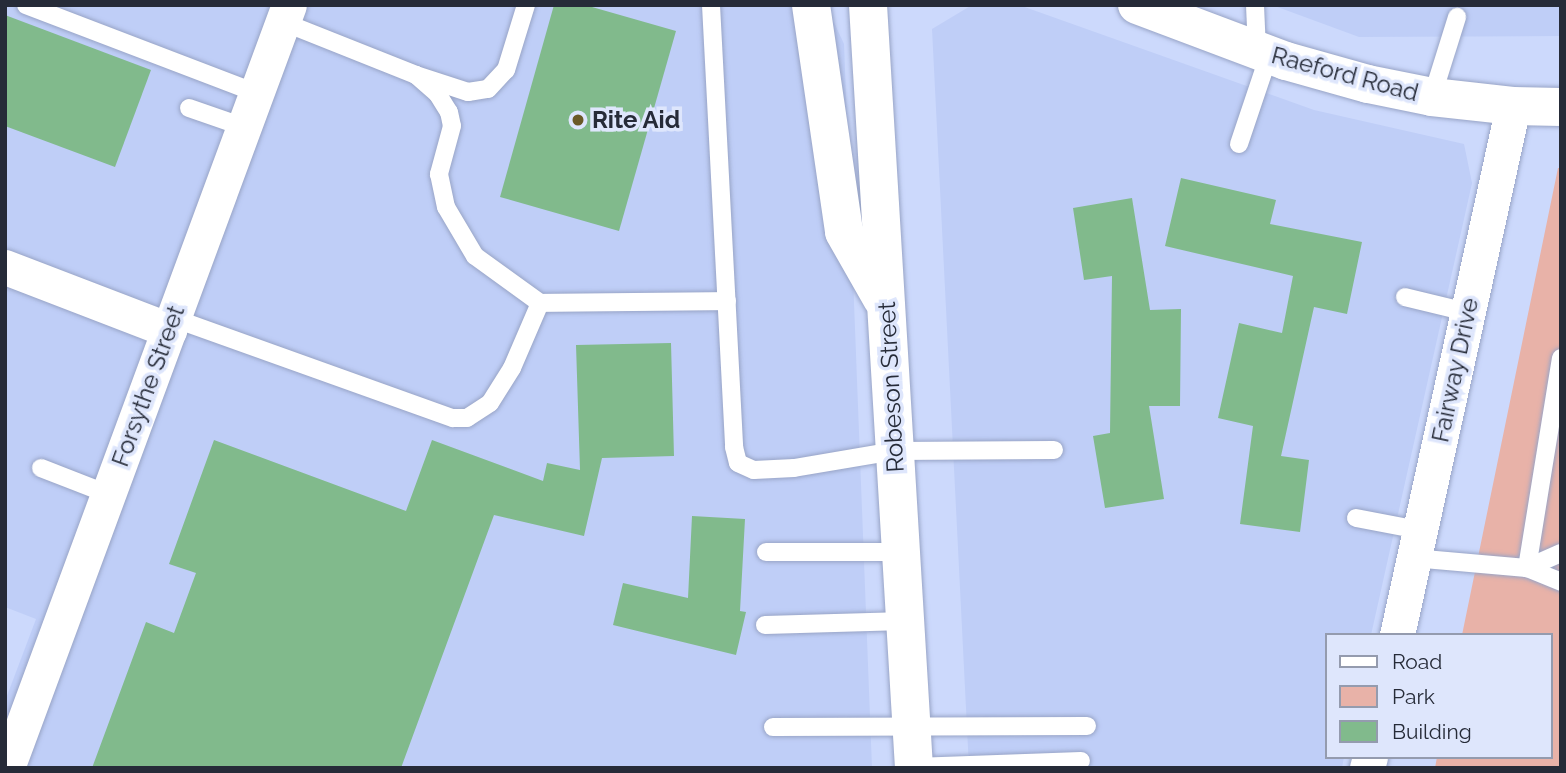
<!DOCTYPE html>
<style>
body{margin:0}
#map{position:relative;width:1566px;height:773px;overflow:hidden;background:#ccd9fc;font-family:Raleway,sans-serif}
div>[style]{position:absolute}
.built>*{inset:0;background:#bfcef7}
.green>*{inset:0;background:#e8b2a8}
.building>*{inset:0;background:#81ba8c}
.roads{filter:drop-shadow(0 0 2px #98a4c6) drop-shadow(0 0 2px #98a4c6)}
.lane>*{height:18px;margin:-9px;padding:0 9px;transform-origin:9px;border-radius:9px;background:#fff}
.street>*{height:35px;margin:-17.5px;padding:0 17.5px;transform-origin:17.5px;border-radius:17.5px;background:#fff}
.secondary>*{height:38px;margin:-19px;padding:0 19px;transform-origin:19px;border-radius:19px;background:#fff}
.primary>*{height:38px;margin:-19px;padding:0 19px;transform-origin:19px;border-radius:19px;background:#fff}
.dots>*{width:19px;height:19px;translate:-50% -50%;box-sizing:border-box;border:4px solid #dee6fc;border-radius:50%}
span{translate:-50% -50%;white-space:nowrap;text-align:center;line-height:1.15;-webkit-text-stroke:7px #dee6fc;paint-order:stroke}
.street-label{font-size:24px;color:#262b38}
.poi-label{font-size:24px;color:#262b38;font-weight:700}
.left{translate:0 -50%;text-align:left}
.frame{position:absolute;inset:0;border:7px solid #262b38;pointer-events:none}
.legend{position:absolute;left:1325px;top:633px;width:228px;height:126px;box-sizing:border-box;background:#dee6fc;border:2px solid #949bae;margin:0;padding:9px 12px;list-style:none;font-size:21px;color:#262b38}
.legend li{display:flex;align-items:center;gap:14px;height:35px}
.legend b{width:35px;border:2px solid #949bae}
</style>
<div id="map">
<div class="built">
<div style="clip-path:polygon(5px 5px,826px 5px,844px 44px,872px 768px,5px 768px,5px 701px,36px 619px,5px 607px)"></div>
<div style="clip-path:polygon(972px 5px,1019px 5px,1314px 110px,1464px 144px,1472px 183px,1371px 635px,1326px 635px,1326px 757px,1344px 757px,1342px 768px,969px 768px,932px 29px)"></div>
<div style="clip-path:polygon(1272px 5px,1561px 5px,1561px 36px,1359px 37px)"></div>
</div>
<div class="green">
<div style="clip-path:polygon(1558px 168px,1561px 168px,1561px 768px,1435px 768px,1437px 757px,1550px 757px,1550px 635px,1462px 635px)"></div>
</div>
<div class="building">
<div style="clip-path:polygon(554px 5px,585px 5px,676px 31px,619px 231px,500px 197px)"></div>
<div style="clip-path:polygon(5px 15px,151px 70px,115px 167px,5px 126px)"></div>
<div style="clip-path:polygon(1181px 178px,1276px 200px,1270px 224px,1362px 242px,1347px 314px,1314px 307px,1281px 456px,1309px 460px,1300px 532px,1240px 524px,1253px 426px,1218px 418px,1239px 323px,1282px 333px,1293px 276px,1165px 246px)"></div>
<div style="clip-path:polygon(1132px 198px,1150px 310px,1181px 309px,1180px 406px,1149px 406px,1164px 499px,1105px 508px,1093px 436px,1110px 433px,1112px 276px,1084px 280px,1073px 208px)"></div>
<div style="clip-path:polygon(671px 343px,674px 456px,602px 458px,584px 536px,494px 515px,401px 768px,92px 768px,146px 622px,174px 633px,196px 573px,169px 564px,214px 440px,406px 511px,432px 440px,543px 481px,547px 463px,580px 470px,576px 345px)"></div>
<div style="clip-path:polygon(692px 516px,745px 519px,740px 611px,746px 612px,736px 655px,613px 625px,623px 583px,688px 598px)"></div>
</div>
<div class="roads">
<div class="lane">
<div style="left:26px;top:5px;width:247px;rotate:20.9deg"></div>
<div style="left:711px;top:5px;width:443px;rotate:87deg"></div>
<div style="left:734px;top:447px;width:16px;rotate:76deg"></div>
<div style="left:738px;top:463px;width:17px;rotate:24deg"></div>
<div style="left:754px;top:470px;width:40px;rotate:-2.9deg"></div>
<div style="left:794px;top:468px;width:101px;rotate:-9.6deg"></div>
<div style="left:894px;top:451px;width:160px;rotate:-0.4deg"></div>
<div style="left:1255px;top:5px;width:45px;rotate:87.5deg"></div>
<div style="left:283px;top:22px;width:143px;rotate:21.7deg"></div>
<div style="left:416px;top:75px;width:55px;rotate:18.1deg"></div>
<div style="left:468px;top:92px;width:20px;rotate:-9deg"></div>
<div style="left:488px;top:89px;width:26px;rotate:-47deg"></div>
<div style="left:506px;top:70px;width:68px;rotate:-72.9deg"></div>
<div style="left:416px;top:75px;width:28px;rotate:41deg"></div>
<div style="left:437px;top:93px;width:22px;rotate:58deg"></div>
<div style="left:449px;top:112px;width:14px;rotate:78deg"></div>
<div style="left:452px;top:126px;width:50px;rotate:105.2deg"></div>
<div style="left:439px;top:174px;width:34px;rotate:78deg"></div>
<div style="left:446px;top:207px;width:57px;rotate:59.4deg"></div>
<div style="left:475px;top:256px;width:80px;rotate:35.9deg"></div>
<div style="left:540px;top:303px;width:187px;rotate:-0.6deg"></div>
<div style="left:1432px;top:97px;width:84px;rotate:-72.6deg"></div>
<div style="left:189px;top:108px;width:58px;rotate:19.1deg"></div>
<div style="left:1239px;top:144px;width:94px;rotate:-71.4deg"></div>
<div style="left:1405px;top:297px;width:64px;rotate:13.6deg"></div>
<div style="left:173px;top:318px;width:297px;rotate:19.7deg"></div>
<div style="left:453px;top:418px;width:14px"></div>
<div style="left:467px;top:418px;width:27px;rotate:-33deg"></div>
<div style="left:490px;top:403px;width:41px;rotate:-57.8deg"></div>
<div style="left:512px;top:368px;width:71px;rotate:-66.7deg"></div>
<div style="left:1561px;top:358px;width:213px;rotate:99.2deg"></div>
<div style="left:1527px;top:568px;width:37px;rotate:22deg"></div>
<div style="left:41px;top:468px;width:72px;rotate:21.2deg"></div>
<div style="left:1356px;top:518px;width:64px;rotate:10.8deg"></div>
<div style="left:766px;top:552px;width:134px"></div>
<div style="left:1413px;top:558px;width:114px;rotate:5deg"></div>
<div style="left:1527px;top:568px;width:37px;rotate:-24deg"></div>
<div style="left:765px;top:625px;width:140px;rotate:-1.6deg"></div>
<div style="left:773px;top:727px;width:314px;rotate:-0.2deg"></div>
<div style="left:914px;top:767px;width:167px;rotate:-2.1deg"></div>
</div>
<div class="street">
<div style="left:5px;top:267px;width:176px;rotate:21deg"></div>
<div style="left:1397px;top:635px;width:542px;rotate:-77.63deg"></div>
<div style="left:7px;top:768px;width:813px;rotate:-69.72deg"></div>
<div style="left:1367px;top:768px;width:11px;rotate:-75deg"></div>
</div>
<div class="secondary">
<div style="left:1137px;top:5px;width:159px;rotate:20.6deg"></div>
<div style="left:1286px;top:61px;width:85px;rotate:15.7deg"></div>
<div style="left:1368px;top:84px;width:65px;rotate:11.5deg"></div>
<div style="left:1432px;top:97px;width:81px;rotate:6.3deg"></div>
<div style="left:1513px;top:106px;width:48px;rotate:1.2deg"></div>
</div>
<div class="primary">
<div style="left:811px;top:5px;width:229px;rotate:81.7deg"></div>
<div style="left:844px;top:232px;width:77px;rotate:60.4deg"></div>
<div style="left:868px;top:5px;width:764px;rotate:86.55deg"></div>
</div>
</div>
<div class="dots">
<div style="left:578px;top:120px;background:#6a5927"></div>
</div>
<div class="street-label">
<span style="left:1345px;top:74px;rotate:15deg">Raeford Road</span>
<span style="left:1455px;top:370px;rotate:-78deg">Fairway Drive</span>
<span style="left:148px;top:386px;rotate:-70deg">Forsythe Street</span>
<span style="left:891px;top:387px;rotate:-93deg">Robeson Street</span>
</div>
<div class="poi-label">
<span class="left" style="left:592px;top:120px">Rite Aid</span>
</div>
<div class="frame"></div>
<ul class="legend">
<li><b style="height:9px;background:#fff"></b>Road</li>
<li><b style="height:19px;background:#e8b2a8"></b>Park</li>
<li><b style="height:19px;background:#81ba8c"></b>Building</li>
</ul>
</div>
